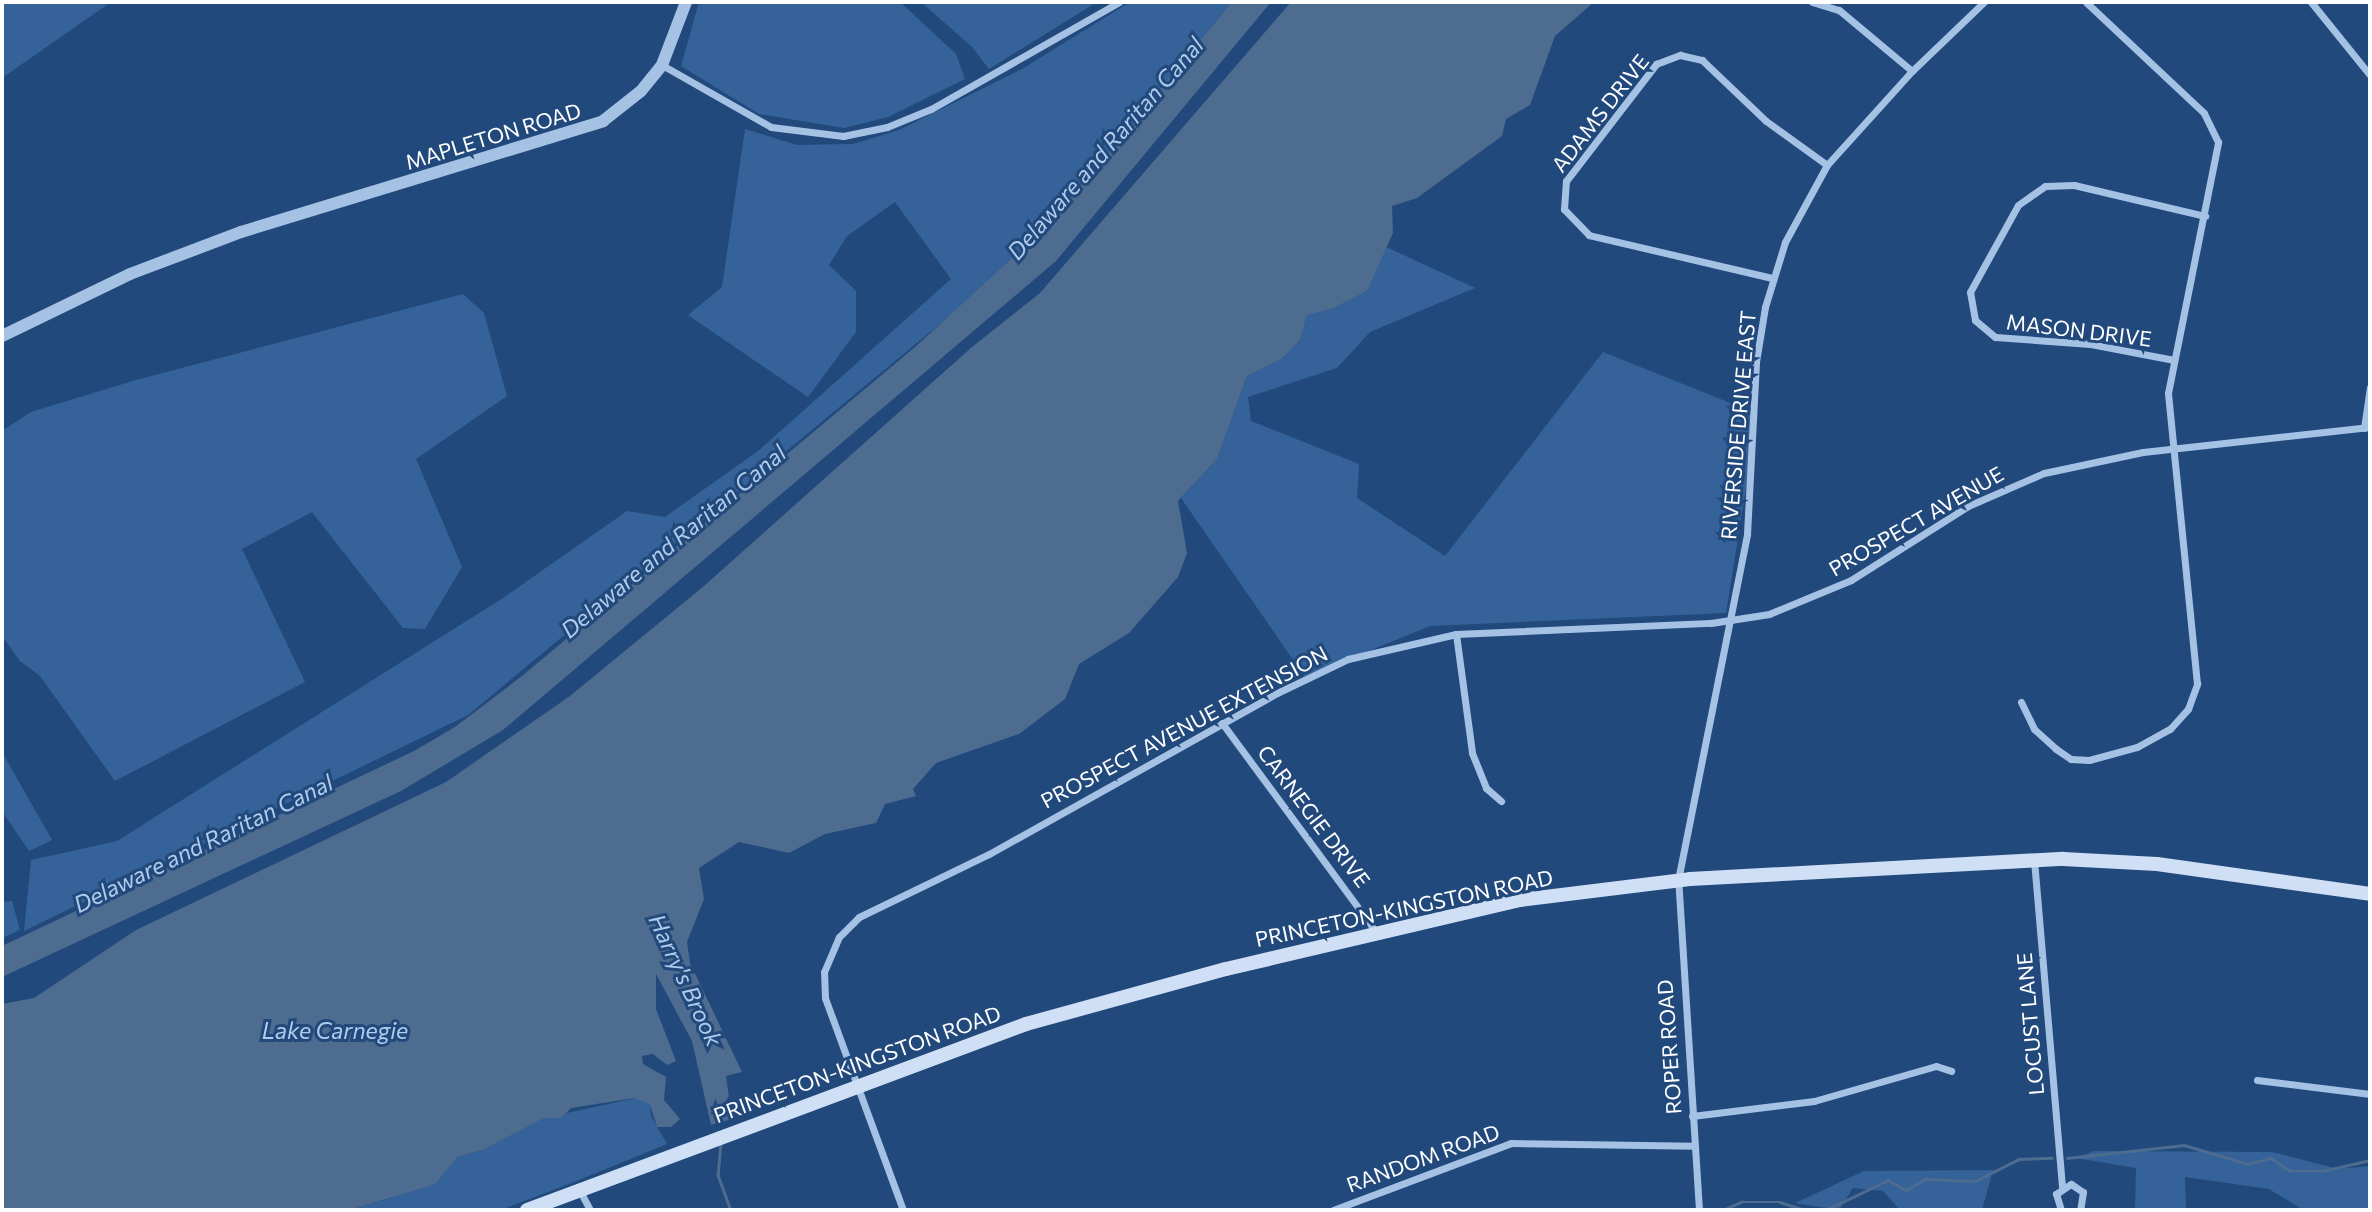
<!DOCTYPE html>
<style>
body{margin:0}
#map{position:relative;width:2372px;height:1212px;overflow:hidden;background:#22497c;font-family:Commissioner,sans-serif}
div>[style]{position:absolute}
.green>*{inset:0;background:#356399}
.water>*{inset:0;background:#4e6b90}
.stream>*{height:2.5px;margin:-1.25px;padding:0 1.25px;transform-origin:1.25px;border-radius:1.25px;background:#4e6b90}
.minor>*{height:7px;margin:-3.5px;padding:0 3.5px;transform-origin:3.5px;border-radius:3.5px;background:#a5c2e5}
.tertiary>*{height:12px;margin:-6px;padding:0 6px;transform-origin:6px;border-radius:6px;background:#a5c2e5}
.secondary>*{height:14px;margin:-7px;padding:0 7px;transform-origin:7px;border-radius:7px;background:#cfdff5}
span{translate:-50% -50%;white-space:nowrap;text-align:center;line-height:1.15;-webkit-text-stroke:6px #22497c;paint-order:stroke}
.street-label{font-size:21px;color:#fff}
.water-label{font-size:23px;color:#b0cced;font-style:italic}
.frame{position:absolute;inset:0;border:4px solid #fff;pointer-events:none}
</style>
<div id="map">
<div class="green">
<div style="clip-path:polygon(2px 2px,111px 2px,2px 78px)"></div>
<div style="clip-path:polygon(699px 2px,900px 2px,956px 54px,965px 79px,888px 117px,844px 128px,759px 114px,681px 66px)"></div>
<div style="clip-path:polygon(921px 2px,1097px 2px,989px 69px,972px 47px)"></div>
<div style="clip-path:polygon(1130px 2px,1232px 2px,1042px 231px,970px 299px,468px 715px,24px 931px,31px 860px,117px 841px,503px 598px,627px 511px,665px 517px,758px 451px,951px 279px,895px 202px,847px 236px,829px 265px,856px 291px,856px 332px,808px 397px,688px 315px,722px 287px,745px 129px,797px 145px,853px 144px,899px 130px,1022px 69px)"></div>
<div style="clip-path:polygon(1384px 246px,1475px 288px,1370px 332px,1337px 368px,1248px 397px,1251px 421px,1359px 464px,1357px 498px,1445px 556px,1603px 352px,1758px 414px,1726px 613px,1430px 626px,1305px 677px,1181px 498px,1217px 459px,1247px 376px,1283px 358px,1300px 340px,1307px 315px,1332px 309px,1367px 291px)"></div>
<div style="clip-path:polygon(463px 294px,484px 313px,507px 396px,416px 459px,462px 567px,425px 629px,403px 628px,312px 512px,242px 549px,305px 682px,115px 781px,40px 676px,20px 661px,2px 636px,2px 431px,31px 412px,136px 380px)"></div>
<div style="clip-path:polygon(2px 752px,52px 840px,29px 851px,2px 811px)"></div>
<div style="clip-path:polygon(12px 901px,20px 930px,2px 938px,2px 902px)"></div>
<div style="clip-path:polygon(636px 1098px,650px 1105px,651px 1116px,667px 1144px,579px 1180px,501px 1210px,350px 1210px,393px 1197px,457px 1157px,483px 1150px,544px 1118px)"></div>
<div style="clip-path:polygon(2094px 1151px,2272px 1152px,2338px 1169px,2370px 1166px,2370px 1210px,2304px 1210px,2269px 1189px,2185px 1177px,2186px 1210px,2135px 1210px,2136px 1168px,2076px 1158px)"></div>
<div style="clip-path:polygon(1993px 1170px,1982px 1210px,1900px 1210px,1883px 1191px,1853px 1188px,1839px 1210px,1795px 1203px,1864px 1171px)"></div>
</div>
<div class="water">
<div style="clip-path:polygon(1232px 2px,1271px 2px,1056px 261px,503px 730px,401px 791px,2px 977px,2px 946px,414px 751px,455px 727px,522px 676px,915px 347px,1042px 231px)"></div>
<div style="clip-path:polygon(1291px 2px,1594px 2px,1555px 36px,1530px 105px,1506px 119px,1502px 136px,1417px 198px,1392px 206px,1393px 233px,1367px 291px,1332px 309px,1307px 315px,1300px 340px,1283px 358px,1247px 376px,1217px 459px,1178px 501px,1187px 553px,1178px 577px,1129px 633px,1079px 664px,1065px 699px,1019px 734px,936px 763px,913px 789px,916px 796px,885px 804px,876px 823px,825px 834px,789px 853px,739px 842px,699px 868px,704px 899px,687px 942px,690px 963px,742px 1072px,726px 1076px,732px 1119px,711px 1125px,692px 1041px,656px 974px,656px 1009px,676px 1061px,667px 1065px,653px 1054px,642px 1056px,643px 1064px,666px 1077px,664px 1100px,680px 1119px,671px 1127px,657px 1127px,650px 1105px,635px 1098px,571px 1108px,561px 1118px,544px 1118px,483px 1150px,457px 1157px,435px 1184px,350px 1210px,2px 1210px,2px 1004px,34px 998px,136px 930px,446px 782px,570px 696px,704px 586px,972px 347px,1040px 293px)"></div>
</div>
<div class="stream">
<div style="left:721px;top:1143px;width:32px;rotate:95deg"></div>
<div style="left:718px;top:1175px;width:37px;rotate:70deg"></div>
<div style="left:2067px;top:1158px;width:118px;rotate:-6.3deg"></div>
<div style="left:2184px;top:1145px;width:67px;rotate:16.5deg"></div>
<div style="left:2248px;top:1164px;width:24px;rotate:-15deg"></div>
<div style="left:2271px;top:1158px;width:23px;rotate:34deg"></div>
<div style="left:2290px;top:1171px;width:32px"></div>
<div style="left:2322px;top:1171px;width:49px;rotate:-12.9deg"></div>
<div style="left:1723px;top:1210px;width:20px;rotate:-24deg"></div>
<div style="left:1741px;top:1202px;width:39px"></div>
<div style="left:1780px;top:1202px;width:26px;rotate:18deg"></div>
<div style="left:1826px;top:1210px;width:69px;rotate:-25.8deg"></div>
<div style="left:1888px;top:1180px;width:21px;rotate:29deg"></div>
<div style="left:1906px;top:1190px;width:22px;rotate:-30deg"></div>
<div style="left:1925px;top:1179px;width:50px;rotate:2.3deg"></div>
<div style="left:1975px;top:1181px;width:49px;rotate:-26.6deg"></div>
<div style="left:2019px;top:1159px;width:33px;rotate:-2deg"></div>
</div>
<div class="minor">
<div style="left:1812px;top:2px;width:28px;rotate:17deg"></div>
<div style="left:1839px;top:10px;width:95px;rotate:39.9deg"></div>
<div style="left:2311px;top:2px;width:94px;rotate:51.1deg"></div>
<div style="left:662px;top:65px;width:125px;rotate:29.6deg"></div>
<div style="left:771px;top:127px;width:73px;rotate:7.1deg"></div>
<div style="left:843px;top:136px;width:45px;rotate:-11.6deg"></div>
<div style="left:887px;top:127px;width:48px;rotate:-22.2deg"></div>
<div style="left:931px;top:109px;width:216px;rotate:-29.6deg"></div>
<div style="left:1772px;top:278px;width:188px;rotate:-166.8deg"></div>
<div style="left:1589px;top:235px;width:36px;rotate:-134deg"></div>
<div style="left:1564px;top:209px;width:28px;rotate:-86deg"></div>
<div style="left:1566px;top:181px;width:148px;rotate:-52.4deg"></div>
<div style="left:1656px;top:64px;width:26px;rotate:-21deg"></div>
<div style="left:1680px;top:55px;width:23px;rotate:13deg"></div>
<div style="left:1702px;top:60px;width:88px;rotate:43.6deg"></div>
<div style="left:1766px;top:121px;width:75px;rotate:35.8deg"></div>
<div style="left:2174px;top:360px;width:86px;rotate:-169.2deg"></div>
<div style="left:2090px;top:344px;width:95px;rotate:-175.8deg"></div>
<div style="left:1995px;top:337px;width:26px;rotate:-140deg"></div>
<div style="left:1975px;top:320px;width:28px;rotate:-100deg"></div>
<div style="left:1970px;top:292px;width:99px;rotate:-61.1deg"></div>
<div style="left:2018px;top:205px;width:33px;rotate:-35deg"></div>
<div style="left:2045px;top:186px;width:29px;rotate:-2deg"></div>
<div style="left:2074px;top:185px;width:135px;rotate:13.3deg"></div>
<div style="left:2364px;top:428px;width:41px;rotate:-81.7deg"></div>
<div style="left:1456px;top:634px;width:120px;rotate:82.3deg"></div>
<div style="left:1472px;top:753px;width:38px;rotate:68deg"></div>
<div style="left:1486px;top:788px;width:20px;rotate:41deg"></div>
<div style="left:2021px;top:702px;width:30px;rotate:64deg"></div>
<div style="left:2034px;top:729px;width:30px;rotate:42deg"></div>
<div style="left:2056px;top:749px;width:18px;rotate:34deg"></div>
<div style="left:2071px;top:759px;width:18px;rotate:3deg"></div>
<div style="left:2089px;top:760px;width:50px;rotate:-15.2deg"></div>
<div style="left:2137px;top:747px;width:38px;rotate:-29deg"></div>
<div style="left:2170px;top:729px;width:27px;rotate:-48deg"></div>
<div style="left:2188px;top:709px;width:27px;rotate:-70deg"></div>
<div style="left:2197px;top:684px;width:292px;rotate:-95.7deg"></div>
<div style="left:2168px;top:393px;width:256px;rotate:-78.7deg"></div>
<div style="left:2218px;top:142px;width:32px;rotate:-116deg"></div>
<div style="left:2204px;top:113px;width:162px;rotate:-136.8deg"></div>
<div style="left:1222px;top:723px;width:260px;rotate:53.6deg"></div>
<div style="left:2034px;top:860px;width:328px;rotate:85.1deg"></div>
<div style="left:2257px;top:1080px;width:114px;rotate:7.1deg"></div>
<div style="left:1692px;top:1116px;width:123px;rotate:-7deg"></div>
<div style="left:1814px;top:1101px;width:127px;rotate:-16deg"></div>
<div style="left:1936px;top:1066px;width:16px;rotate:18deg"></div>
<div style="left:580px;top:1191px;width:21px;rotate:62deg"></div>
<div style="left:903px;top:1210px;width:226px;rotate:-110.2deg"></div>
<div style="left:825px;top:998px;width:26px;rotate:-92deg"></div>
<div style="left:824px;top:972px;width:38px;rotate:-67deg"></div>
<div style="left:839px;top:937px;width:28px;rotate:-45deg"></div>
<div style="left:859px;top:917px;width:144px;rotate:-25.9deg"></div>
<div style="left:989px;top:854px;width:330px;rotate:-29.2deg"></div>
<div style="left:1277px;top:693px;width:79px;rotate:-25.6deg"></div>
<div style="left:1348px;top:659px;width:111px;rotate:-13deg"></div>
<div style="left:1456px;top:634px;width:255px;rotate:-2.5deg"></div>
<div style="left:1711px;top:623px;width:59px;rotate:-8.8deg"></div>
<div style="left:1769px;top:614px;width:89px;rotate:-22.5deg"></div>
<div style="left:1851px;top:580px;width:138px;rotate:-32.3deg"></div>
<div style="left:1968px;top:506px;width:83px;rotate:-23.5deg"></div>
<div style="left:2044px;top:473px;width:101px;rotate:-12deg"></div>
<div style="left:2143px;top:452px;width:228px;rotate:-6.3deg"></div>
<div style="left:1333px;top:1210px;width:190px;rotate:-20.6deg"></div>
<div style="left:1511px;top:1143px;width:183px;rotate:0.9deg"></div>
<div style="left:1699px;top:1210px;width:331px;rotate:-93.6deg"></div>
<div style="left:1678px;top:880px;width:353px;rotate:-78.7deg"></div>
<div style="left:1747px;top:534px;width:172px;rotate:-87deg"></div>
<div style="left:1756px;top:362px;width:56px;rotate:-80.7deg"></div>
<div style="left:1765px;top:307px;width:68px;rotate:-72.9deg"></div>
<div style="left:1785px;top:242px;width:88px;rotate:-61.4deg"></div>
<div style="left:1827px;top:165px;width:127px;rotate:-47.9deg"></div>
<div style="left:1912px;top:71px;width:100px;rotate:-43.8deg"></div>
<div style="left:2061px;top:1210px;width:17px;rotate:-107deg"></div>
<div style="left:2056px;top:1194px;width:18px;rotate:-34deg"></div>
<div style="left:2071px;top:1184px;width:14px;rotate:34deg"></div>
<div style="left:2083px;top:1192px;width:18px;rotate:99deg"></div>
</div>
<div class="tertiary">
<div style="left:2px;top:336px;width:142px;rotate:-25.8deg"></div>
<div style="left:130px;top:274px;width:119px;rotate:-20.7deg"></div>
<div style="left:241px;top:232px;width:379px;rotate:-17deg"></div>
<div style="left:603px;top:121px;width:48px;rotate:-38.3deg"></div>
<div style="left:641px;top:91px;width:33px;rotate:-51deg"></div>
<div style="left:662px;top:65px;width:67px;rotate:-69.1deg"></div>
</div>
<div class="secondary">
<div style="left:527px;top:1210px;width:533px;rotate:-20.44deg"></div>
<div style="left:1026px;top:1024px;width:207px;rotate:-15.4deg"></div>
<div style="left:1226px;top:969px;width:302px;rotate:-13.2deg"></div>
<div style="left:1520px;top:900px;width:171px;rotate:-7deg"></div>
<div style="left:1690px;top:879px;width:374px;rotate:-3.1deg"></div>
<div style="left:2063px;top:859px;width:94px;rotate:3deg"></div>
<div style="left:2157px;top:864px;width:215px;rotate:8deg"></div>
</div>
<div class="street-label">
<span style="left:1600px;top:113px;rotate:-52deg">ADAMS DRIVE</span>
<span style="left:493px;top:136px;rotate:-17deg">MAPLETON ROAD</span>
<span style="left:2079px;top:330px;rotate:7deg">MASON DRIVE</span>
<span style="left:1738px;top:425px;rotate:-85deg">RIVERSIDE DRIVE EAST</span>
<span style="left:1916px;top:521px;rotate:-30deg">PROSPECT AVENUE</span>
<span style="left:1184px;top:727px;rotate:-28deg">PROSPECT AVENUE EXTENSION</span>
<span style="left:1314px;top:816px;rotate:53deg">CARNEGIE DRIVE</span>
<span style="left:1404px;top:908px;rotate:-12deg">PRINCETON-KINGSTON ROAD</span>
<span style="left:2030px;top:1024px;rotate:-95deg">LOCUST LANE</span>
<span style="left:1669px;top:1047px;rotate:-94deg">ROPER ROAD</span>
<span style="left:857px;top:1064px;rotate:-20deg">PRINCETON-KINGSTON ROAD</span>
<span style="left:1423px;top:1158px;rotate:-20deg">RANDOM ROAD</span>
</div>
<div class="water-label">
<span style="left:1105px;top:148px;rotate:-49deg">Delaware and Raritan Canal</span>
<span style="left:673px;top:541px;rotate:-40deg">Delaware and Raritan Canal</span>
<span style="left:203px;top:843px;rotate:-26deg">Delaware and Raritan Canal</span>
<span style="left:686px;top:980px;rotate:65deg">Harry's Brook</span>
<span style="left:335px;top:1030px">Lake Carnegie</span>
</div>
<div class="frame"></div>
</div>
